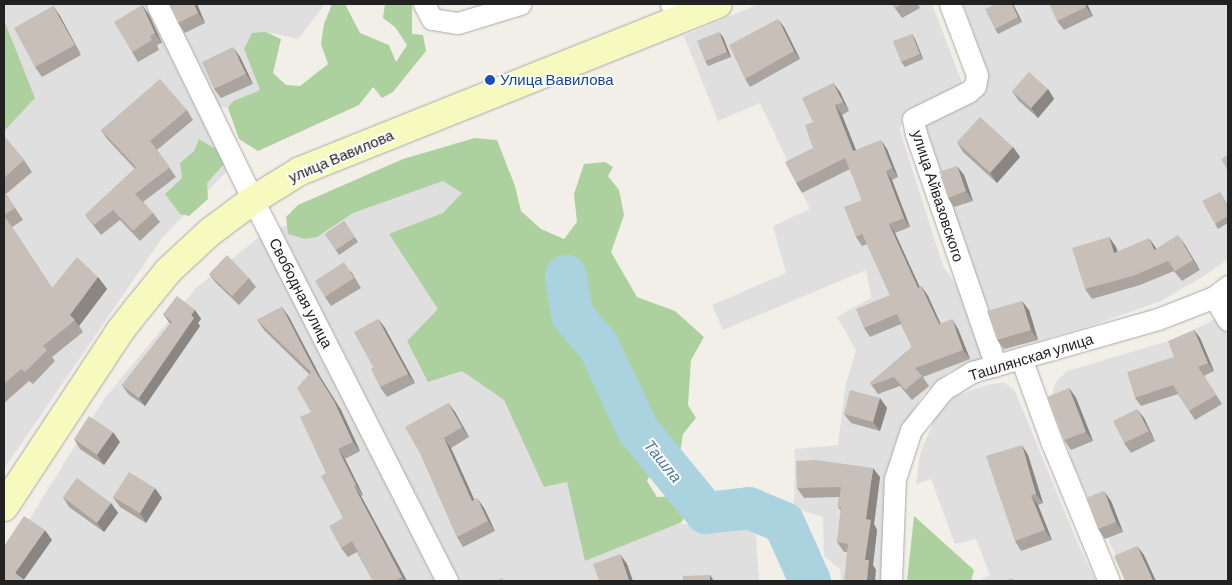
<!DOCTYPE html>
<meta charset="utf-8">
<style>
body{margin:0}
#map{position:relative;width:1232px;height:585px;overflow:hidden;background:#f2efe9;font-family:Barlow,sans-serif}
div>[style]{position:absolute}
.residential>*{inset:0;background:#e0dfdf}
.forest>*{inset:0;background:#add19e}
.river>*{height:42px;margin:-21px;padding:0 21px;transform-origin:21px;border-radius:21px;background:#aad3df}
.roads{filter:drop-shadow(0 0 1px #a9a9a9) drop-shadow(0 0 1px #a9a9a9)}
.minor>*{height:21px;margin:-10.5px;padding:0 10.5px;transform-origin:10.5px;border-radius:10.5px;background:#fff}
.secondary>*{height:28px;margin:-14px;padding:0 14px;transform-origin:14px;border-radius:14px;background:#f7fabf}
.wall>*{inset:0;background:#aba49e}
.shaded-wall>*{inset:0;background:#8b8681}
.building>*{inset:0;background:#c7bfb8}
.dots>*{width:14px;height:14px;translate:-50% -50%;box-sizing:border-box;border:2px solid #fff;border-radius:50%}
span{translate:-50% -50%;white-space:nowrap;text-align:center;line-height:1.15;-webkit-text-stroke:4px #fff;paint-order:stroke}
.transit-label{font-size:15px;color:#164399}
.left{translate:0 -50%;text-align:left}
.street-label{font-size:15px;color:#222}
.water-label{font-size:16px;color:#4a7aab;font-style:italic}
.frame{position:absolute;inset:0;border:5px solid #222;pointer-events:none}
</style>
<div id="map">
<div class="residential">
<div style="clip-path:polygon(4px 4px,148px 4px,227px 171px,162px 238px,4px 469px)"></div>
<div style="clip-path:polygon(169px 4px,325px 4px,298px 39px,266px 32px,244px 49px,260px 90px,233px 101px,228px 108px,217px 106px)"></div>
<div style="clip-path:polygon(758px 4px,932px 4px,963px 85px,904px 113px,900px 131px,943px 266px,963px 295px,985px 357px,948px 372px,923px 394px,895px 443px,886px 495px,882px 581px,841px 581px,840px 569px,824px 556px,823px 517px,794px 508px,795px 449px,838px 445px,845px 387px,856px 350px,837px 317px,871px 298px,866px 270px,723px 330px,712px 305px,786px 273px,773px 226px,810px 209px,760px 103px,718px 121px,684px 36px)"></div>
<div style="clip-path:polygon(963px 4px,1228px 4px,1228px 259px,1204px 276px,1161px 301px,1093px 325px,1000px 352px,924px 122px,985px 91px,987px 70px)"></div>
<div style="clip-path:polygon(455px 166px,623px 519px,695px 525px,755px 524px,759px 581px,4px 581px,4px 560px,104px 399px,195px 289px,259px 237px,370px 190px)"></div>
<div style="clip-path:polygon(1220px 317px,1228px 332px,1228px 581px,1128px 581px,1073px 466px,1052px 394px,1055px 383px,1067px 371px,1172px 340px)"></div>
<div style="clip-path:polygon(1004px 382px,1015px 391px,1078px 544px,1096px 581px,978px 581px,990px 575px,976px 539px,955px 544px,931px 479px,916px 484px,920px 454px,936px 415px,954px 396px,987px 385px)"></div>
</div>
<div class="forest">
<div style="clip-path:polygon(332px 4px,345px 4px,360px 33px,389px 45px,396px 62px,407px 45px,395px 27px,383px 18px,385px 4px,412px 4px,412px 34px,423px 35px,426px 51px,393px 92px,382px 98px,373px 87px,359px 105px,258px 151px,239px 139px,228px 108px,233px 101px,260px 90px,244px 49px,252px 33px,266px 32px,281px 39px,273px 73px,286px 85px,300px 86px,328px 64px,321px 44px,324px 24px)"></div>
<div style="clip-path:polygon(4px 20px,35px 98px,4px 131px)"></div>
<div style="clip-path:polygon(475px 138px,497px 140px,515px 186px,521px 211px,541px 229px,564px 239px,577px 222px,574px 194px,584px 164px,605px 162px,613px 167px,608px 176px,619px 190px,624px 215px,611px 252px,637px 297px,675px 311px,704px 337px,691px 360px,688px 405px,696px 418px,683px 434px,680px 453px,657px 461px,647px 481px,657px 497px,690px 496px,682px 522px,585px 561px,567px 482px,544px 487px,504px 400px,462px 371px,428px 382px,407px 341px,438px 309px,389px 234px,443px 213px,462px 193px,443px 181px,353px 213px,317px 237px,305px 239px,288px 234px,286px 217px,298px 205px,403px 159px)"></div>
<div style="clip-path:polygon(199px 139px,219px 151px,225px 163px,207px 183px,208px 199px,189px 216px,180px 214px,165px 194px,182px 178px,180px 163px,194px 151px)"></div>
<div style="clip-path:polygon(914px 516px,974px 570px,971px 581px,907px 581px)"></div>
</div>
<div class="river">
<div style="left:566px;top:276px;width:39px;rotate:81deg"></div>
<div style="left:572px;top:315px;width:40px;rotate:49deg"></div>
<div style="left:598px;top:345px;width:94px;rotate:64.8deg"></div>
<div style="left:638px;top:430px;width:107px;rotate:50.7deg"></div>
<div style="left:706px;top:513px;width:43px;rotate:-6.6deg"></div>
<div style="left:749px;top:508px;width:38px;rotate:23deg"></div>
<div style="left:784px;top:523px;width:64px;rotate:65.9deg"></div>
</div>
<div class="roads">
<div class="minor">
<div style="left:157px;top:4px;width:218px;rotate:63.9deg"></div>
<div style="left:253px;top:200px;width:428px;rotate:63deg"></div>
<div style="left:424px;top:4px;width:17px;rotate:62deg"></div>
<div style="left:432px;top:19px;width:26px;rotate:9deg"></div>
<div style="left:458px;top:23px;width:65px;rotate:-17deg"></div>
<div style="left:671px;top:4px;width:18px;rotate:45deg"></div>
<div style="left:950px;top:4px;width:76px;rotate:69.2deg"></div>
<div style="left:977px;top:75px;width:11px;rotate:100deg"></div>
<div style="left:975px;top:86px;width:9px;rotate:139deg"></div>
<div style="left:968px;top:92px;width:61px;rotate:153.9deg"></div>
<div style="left:913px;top:119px;width:15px;rotate:79deg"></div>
<div style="left:916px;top:134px;width:245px;rotate:71deg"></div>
<div style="left:1214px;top:297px;width:27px;rotate:59deg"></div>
<div style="left:1021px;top:358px;width:90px;rotate:70deg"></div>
<div style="left:1052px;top:443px;width:149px;rotate:67.6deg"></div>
<div style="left:891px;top:581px;width:102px;rotate:-87.8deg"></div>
<div style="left:895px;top:479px;width:52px;rotate:-71.9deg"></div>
<div style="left:911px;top:430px;width:53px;rotate:-51.2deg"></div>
<div style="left:944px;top:389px;width:33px;rotate:-31deg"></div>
<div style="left:972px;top:372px;width:193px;rotate:-15.9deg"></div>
<div style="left:1158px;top:319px;width:60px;rotate:-21.4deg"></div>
<div style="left:1214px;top:297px;width:18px;rotate:-38deg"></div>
</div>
<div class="secondary">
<div style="left:4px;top:507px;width:211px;rotate:-56.6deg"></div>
<div style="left:120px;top:331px;width:31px;rotate:-52deg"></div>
<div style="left:139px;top:307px;width:46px;rotate:-51.1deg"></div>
<div style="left:168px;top:271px;width:57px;rotate:-42.9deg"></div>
<div style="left:210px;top:232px;width:54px;rotate:-36.7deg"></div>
<div style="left:253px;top:200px;width:55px;rotate:-31.7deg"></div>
<div style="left:300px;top:171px;width:450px;rotate:-21.8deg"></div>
</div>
</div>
<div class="wall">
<div style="clip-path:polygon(197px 4px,205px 23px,185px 33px,178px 23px)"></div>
<div style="clip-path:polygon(892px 4px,918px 4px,920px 8px,902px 18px)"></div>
<div style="clip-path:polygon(1013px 4px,1022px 22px,998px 34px,995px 29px)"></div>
<div style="clip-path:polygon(1087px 4px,1093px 16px,1064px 30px,1057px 21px)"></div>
<div style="clip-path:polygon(142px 5px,149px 15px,162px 43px,157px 45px,159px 50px,138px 62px,132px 52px)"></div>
<div style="clip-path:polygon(53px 6px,60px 16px,81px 55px,42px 77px,35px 67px)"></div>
<div style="clip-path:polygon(784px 27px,800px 59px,750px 87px,745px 79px)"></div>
<div style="clip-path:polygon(912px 34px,915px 39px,923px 59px,905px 67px,901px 62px)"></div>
<div style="clip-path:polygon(723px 37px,731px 57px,708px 66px,705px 61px)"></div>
<div style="clip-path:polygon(240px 57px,253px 84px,221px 98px,214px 89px)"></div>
<div style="clip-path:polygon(833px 83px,840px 92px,849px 111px,842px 115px,856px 150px,887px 149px,898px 177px,892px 180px,910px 227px,895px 233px,920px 287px,921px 286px,928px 296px,941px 324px,958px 329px,970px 359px,923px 377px,929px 386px,912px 400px,900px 386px,878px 394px,870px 383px,912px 347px,901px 324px,870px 337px,864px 328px,890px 295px,867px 244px,862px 246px,856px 237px,862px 200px,850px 169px,802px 193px,796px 183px,813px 148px,813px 122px)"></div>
<div style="clip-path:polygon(1048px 89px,1054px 99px,1038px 118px,1019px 101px,1012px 91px)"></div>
<div style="clip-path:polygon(187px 110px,193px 120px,157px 150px,176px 177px,143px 202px,153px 213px,160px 222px,140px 241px,120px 220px,101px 235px,85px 215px,135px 169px,107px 139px,101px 130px)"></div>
<div style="clip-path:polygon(4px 136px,24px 160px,32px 172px,6px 194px,23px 220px,12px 227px,52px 288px,98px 277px,107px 289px,79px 326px,83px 332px,52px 357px,55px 361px,33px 384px,29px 381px,4px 403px)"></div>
<div style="clip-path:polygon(957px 142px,1013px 147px,1020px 157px,997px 183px,963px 152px)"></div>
<div style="clip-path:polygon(964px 175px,973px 201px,954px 207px,948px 198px)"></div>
<div style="clip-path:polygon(1220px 192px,1228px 206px,1228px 223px,1218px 229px,1215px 224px)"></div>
<div style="clip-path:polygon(344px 221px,358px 242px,339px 255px,325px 234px)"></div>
<div style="clip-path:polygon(1109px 237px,1116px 247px,1118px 252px,1156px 249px,1185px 245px,1200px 270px,1182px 281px,1174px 271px,1140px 285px,1092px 299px,1085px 289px)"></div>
<div style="clip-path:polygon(351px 271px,361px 288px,331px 306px,325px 297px)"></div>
<div style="clip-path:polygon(209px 274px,249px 278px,256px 287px,239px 305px,216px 283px)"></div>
<div style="clip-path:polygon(282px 307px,289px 317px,321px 378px,341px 410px,360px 451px,345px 459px,363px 495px,361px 496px,407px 581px,373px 581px,357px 552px,348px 557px,341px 548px,343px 518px,326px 473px,311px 412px,309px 374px,264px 330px,257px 320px)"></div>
<div style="clip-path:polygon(195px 310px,201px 319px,198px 323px,200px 326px,145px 406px,128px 394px,122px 385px,170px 324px,163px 314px)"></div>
<div style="clip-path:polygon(1029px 310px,1038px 340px,1004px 349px,997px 340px)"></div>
<div style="clip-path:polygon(378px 319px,385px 328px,415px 383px,387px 397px,380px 387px,373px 367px)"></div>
<div style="clip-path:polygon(1194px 330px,1200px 338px,1214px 371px,1204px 376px,1222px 404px,1195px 420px,1178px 394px,1141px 406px,1135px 398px,1174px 357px)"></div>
<div style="clip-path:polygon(1069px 388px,1076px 398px,1093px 441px,1071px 450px,1064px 440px)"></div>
<div style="clip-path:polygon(880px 398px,887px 408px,880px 431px,851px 423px,844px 414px)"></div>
<div style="clip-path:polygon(448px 403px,455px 412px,469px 437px,451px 448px,474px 500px,484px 508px,495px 531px,463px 547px,457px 537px,421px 455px)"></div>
<div style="clip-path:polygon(1144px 418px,1155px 441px,1131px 453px,1124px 443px)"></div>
<div style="clip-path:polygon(74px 439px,120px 442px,104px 465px,80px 449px)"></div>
<div style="clip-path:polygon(1028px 455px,1043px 503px,1038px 505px,1052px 540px,1021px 551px,1015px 541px)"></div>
<div style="clip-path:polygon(880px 477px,874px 524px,877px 530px,873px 565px,876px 570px,847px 552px,844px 552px,837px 542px,841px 511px,838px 507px,839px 497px,804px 498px,797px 488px)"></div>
<div style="clip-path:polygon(63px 497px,111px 503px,118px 513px,104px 532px,69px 507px)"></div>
<div style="clip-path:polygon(113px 497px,162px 498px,146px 523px,120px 507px)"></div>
<div style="clip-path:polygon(1111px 501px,1123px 532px,1105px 539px,1098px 529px)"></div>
</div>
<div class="shaded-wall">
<div style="clip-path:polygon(194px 4px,197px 4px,205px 23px,198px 13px)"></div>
<div style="clip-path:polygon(1012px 4px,1013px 4px,1022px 22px,1018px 17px)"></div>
<div style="clip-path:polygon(1085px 4px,1087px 4px,1093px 16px,1086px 7px)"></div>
<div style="clip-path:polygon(142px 5px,149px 15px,162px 43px,155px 33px)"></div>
<div style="clip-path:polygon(53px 6px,60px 16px,81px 55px,75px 45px)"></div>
<div style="clip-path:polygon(778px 19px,784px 27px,800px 59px,794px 51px)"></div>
<div style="clip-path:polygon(719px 32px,723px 37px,731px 57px,727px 52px)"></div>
<div style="clip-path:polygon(912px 34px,915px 39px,923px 59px,920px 54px)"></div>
<div style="clip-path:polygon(233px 47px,240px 57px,253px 84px,246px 74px)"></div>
<div style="clip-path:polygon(833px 83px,840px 92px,849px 111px,843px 102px)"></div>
<div style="clip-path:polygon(1048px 89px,1054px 99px,1038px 118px,1031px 108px)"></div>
<div style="clip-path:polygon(835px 105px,842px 115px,860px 160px,853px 151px)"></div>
<div style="clip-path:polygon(881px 140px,887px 149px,898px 177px,892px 168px)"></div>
<div style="clip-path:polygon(1013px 147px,1020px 157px,997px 183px,990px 173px)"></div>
<div style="clip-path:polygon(957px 166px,964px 175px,973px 201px,966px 191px)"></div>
<div style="clip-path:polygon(886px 171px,892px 180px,910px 227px,904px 218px)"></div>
<div style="clip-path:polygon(889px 224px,895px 233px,924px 297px,918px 288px)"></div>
<div style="clip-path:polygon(1178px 235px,1185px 245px,1200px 270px,1193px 260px)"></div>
<div style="clip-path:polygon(1109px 237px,1116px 247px,1121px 263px,1114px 253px)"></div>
<div style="clip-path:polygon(1149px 238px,1156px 248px,1161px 259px,1154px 250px)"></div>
<div style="clip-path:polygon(98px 277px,107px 289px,79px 326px,70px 315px)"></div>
<div style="clip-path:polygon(921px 286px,928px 296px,945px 334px,939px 324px)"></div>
<div style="clip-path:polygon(1022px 301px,1029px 310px,1038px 340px,1031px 330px)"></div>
<div style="clip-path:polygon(282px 307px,289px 317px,321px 378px,341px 410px,360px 451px,353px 442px,314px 369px)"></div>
<div style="clip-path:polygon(195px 310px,201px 319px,198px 323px,200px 326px,145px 406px,139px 398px)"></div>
<div style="clip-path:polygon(378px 319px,385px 328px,415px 383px,408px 374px)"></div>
<div style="clip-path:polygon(952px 319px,958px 329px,970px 359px,963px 350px)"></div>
<div style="clip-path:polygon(1194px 330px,1200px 338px,1214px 371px,1208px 363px)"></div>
<div style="clip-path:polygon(1069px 388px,1076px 398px,1093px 441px,1086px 432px)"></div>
<div style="clip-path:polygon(880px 398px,887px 408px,880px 431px,873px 422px)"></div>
<div style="clip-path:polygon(448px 403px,455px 412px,469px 437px,462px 427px)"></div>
<div style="clip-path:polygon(1137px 409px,1144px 418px,1155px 441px,1149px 431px)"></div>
<div style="clip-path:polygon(113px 432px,120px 442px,104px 465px,97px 455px)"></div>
<div style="clip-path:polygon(444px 438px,451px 448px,479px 510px,472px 501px)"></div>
<div style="clip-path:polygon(1022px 445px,1028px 455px,1043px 503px,1036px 494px)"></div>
<div style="clip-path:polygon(338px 449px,345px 459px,363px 495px,356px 485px)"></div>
<div style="clip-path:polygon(873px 468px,880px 477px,874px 524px,877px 530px,873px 565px,876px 570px,875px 581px,867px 581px,865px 560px,866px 519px)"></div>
<div style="clip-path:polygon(354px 486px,361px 496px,407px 581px,406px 581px,402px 577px)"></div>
<div style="clip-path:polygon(155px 488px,162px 498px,146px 523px,140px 513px)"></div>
<div style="clip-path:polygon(1104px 491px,1111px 501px,1123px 532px,1116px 522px)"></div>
<div style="clip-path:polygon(1031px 495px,1038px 505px,1052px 540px,1045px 530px)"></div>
<div style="clip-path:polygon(477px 498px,484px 508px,495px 531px,488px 521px)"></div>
<div style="clip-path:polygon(111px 503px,118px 513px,104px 532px,97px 523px)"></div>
<div style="clip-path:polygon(45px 530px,52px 540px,23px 581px,15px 573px)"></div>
<div style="clip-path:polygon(1137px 546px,1144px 555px,1156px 581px,1153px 581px)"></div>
<div style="clip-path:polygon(620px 554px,627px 564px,633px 581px,629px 581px)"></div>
<div style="clip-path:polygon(710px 575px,714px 581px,710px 581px)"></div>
</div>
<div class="building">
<div style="clip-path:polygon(169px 4px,194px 4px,198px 13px,178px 23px)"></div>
<div style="clip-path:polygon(892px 4px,903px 4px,895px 8px)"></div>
<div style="clip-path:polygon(996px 4px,1012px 4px,1018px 17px,995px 29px,985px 9px)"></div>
<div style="clip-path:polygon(1049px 4px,1085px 4px,1086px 7px,1057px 21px)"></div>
<div style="clip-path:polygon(142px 5px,155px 33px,150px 36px,152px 40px,132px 52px,114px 22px)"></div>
<div style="clip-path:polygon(53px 6px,75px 45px,35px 67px,14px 28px)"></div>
<div style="clip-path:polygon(778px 19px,794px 51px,745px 79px,729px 45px)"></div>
<div style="clip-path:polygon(719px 32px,727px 52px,705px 61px,697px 41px)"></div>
<div style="clip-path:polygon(912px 34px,920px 54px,901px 62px,893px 41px)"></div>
<div style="clip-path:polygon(233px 47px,246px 74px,214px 89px,202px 62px)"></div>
<div style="clip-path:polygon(1029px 72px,1048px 89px,1031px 108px,1012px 91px)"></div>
<div style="clip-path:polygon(160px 79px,187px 110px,150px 141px,170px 167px,135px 194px,153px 213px,133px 231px,113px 210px,94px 225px,85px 215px,136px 167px,101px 130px)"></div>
<div style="clip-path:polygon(833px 83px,843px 102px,835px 105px,853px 151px,881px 140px,892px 168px,886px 171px,904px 218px,889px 224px,918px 288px,921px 286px,939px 324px,952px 319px,963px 350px,915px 368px,922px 376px,905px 390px,894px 377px,872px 385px,870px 383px,912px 347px,897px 314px,864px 328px,856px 309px,890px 295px,862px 234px,856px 237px,844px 207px,862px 200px,845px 158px,796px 183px,785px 162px,813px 148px,805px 125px,813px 122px,802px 98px)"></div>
<div style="clip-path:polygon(980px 117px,1013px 147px,990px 173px,957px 142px)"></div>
<div style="clip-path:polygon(4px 136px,24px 160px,4px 178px)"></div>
<div style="clip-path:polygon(1228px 155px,1228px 171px,1221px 159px)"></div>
<div style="clip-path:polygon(957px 166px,966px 191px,948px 198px,939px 172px)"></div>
<div style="clip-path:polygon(4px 191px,15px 208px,4px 215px)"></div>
<div style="clip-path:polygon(1220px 192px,1228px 208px,1228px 216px,1215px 224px,1202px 201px)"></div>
<div style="clip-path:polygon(4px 215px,52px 288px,77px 257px,98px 277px,70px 315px,75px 320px,43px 346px,47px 350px,25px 372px,21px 369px,4px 384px)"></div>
<div style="clip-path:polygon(344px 221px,355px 237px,336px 250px,325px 234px)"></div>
<div style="clip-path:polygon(1178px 235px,1193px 260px,1175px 271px,1168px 261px,1133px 276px,1085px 289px,1072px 248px,1109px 237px,1114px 253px,1149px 238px,1154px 250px)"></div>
<div style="clip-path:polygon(227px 255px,249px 278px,232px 296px,209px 274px)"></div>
<div style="clip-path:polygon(344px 262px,354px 278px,325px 297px,315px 281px)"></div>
<div style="clip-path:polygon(177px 296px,195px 310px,191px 315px,194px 318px,139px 398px,122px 385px,172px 322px,163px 314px)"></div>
<div style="clip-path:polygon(1022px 301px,1031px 330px,997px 340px,987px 311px)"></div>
<div style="clip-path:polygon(282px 307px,314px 369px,334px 401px,353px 442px,338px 449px,356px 485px,354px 486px,402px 577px,394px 581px,373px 581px,352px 541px,341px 548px,329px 526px,343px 518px,321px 476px,326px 473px,300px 417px,311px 412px,297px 388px,311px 372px,257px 320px)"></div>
<div style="clip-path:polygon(378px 319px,408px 374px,380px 387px,371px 369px,373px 367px,354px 332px)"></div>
<div style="clip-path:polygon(1194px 330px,1208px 363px,1198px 367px,1216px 395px,1189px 411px,1173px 385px,1135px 398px,1127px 372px,1174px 357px,1168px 341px)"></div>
<div style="clip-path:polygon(1069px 388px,1086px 432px,1064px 440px,1047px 397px)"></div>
<div style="clip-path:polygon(850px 390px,880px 398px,873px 422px,844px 414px)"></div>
<div style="clip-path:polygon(448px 403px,462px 427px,444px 438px,472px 501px,477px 498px,488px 521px,457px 537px,421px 455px,405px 427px)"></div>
<div style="clip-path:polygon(1137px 409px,1149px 431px,1124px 443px,1113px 421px)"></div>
<div style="clip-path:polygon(89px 416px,113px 432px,97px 455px,74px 439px)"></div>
<div style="clip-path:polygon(1022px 445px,1036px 494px,1031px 495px,1045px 530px,1015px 541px,986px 456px)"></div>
<div style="clip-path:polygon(816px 460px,873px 468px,866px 519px,871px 520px,865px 560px,869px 560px,867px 581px,844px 581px,848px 544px,837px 542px,841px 507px,838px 507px,841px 487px,797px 488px,796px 461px)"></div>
<div style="clip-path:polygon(129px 472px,155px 488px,140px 513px,113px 497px)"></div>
<div style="clip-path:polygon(77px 478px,111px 503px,97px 523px,63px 497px)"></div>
<div style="clip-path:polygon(1104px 491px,1116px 522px,1098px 529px,1086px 498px)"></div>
<div style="clip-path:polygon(24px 516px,45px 530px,15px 573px,26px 581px,4px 581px,4px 546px)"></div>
<div style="clip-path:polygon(1137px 546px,1153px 581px,1125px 581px,1114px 556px)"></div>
<div style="clip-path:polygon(620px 554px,629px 581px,599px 581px,593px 564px)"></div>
<div style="clip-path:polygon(710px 575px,710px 581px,683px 581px,683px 576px)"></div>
<div style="clip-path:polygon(502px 578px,504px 581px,496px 581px)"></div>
<div style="clip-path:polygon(1012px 578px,1014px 581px,1005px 581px)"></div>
</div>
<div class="dots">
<div style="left:490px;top:80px;background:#1a4fb4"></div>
</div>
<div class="transit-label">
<span class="left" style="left:500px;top:80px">Улица Вавилова</span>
</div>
<div class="street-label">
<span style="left:341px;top:156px;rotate:-23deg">улица Вавилова</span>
<span style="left:938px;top:196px;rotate:72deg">улица Айвазовского</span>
<span style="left:301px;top:293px;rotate:63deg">Свободная улица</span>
<span style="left:1031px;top:357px;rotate:-17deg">Ташлянская улица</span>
</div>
<div class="water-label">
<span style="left:663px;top:461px;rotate:51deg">Ташла</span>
</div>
<div class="frame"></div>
</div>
